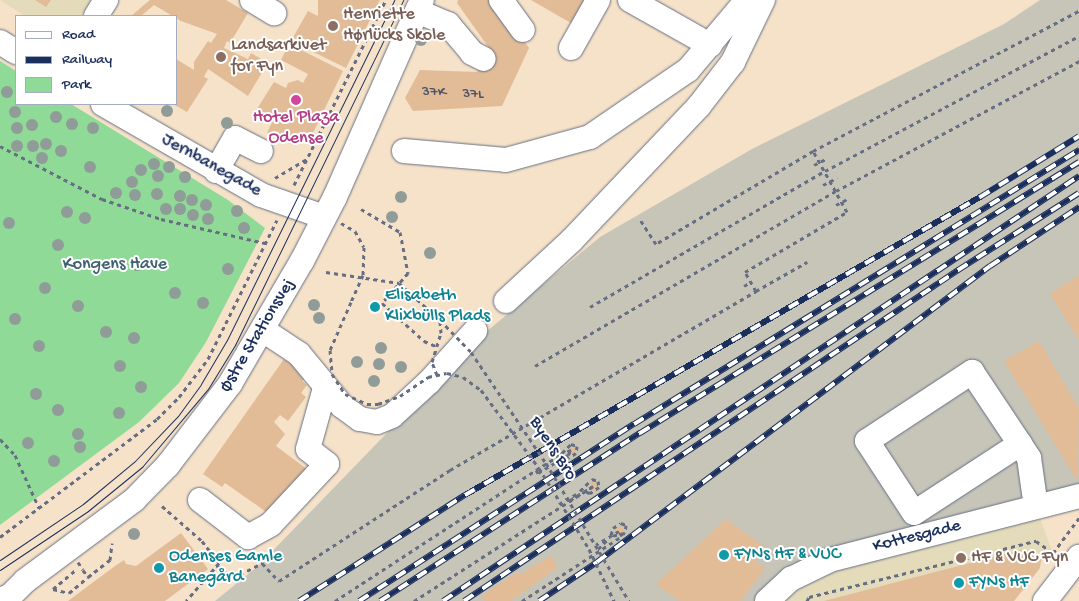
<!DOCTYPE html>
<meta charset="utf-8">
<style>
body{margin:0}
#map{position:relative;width:1079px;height:601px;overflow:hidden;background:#f5e2c8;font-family:"Gochi Hand",sans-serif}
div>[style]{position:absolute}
.built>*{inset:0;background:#e4dbba}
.industrial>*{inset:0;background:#c6c5b8}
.green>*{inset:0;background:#8eda96}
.building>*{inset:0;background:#e1bc97}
.round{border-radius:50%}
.path>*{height:3px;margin-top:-1.5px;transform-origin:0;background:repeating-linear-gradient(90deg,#676e83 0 4px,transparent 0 8px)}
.roads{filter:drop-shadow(0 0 1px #676e83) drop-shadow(0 0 1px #676e83)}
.minor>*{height:24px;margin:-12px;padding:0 12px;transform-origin:12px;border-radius:12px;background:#fff}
.tram>*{height:1px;margin:-0.5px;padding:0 0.5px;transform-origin:0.5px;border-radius:0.5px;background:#1b2f5e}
.rail>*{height:5.5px;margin-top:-2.75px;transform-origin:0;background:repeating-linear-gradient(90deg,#fff 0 11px,#1b2f5e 0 22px);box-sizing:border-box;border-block:1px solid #1b2f5e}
.path-bridge>*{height:3px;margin-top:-1.5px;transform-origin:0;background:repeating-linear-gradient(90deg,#676e83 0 4px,transparent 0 8px)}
.trees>*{width:12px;height:12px;margin:-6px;border-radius:50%;background:#909c97}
.dots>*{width:14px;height:14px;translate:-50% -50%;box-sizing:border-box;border:2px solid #fff;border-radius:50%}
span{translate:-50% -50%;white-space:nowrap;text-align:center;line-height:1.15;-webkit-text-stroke:4px #fff;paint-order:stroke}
.number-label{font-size:15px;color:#4c526c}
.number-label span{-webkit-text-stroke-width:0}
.education-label{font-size:18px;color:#785e54}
.left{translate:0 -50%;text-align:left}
.hotel-label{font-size:18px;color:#b23c85}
.street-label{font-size:18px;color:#1b2f5e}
.park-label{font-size:18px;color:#3e626f}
.culture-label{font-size:18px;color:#0d838f}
.legend{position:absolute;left:15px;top:15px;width:162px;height:90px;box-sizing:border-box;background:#fff;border:1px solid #a4acbf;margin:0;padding:6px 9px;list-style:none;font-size:15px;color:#1b2f5e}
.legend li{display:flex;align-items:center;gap:10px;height:25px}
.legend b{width:25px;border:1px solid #a4acbf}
</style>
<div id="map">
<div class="built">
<div style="clip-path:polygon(0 0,101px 0,91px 16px,25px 16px)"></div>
<div style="clip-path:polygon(1039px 516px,1051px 548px,1014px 601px,783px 601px,793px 588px,838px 567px)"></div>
</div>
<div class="industrial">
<div style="clip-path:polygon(1040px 0,1079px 0,1079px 509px,1075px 507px,838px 567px,793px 588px,783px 601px,215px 601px,258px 566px,480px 337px,600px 237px,752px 149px,1004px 24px)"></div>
</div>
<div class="green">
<div style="clip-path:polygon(0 61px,16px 71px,16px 104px,71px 104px,228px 200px,265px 228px,206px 342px,179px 383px,139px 422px,0 525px)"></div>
</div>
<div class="building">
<div style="clip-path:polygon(35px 0,51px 0,46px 7px)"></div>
<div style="clip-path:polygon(150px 0,226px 0,248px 13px,230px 43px,227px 41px,224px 48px,248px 59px,251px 53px,263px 60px,259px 66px,264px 69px,248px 96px,208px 69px,204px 77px,208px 79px,187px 112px,173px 104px,176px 104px,176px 59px,194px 70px,194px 62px,208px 41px,211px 43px,217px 34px,181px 21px,154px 5px,141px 16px,131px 16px)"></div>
<div style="clip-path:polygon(318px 0,380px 0,346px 68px,291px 41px,308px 11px,318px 16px)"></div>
<div style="clip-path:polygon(458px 0,495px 0,529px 48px,502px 106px,413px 111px,405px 98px,420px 70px,477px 72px,489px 48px,457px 3px)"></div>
<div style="clip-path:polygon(531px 0,590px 0,576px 26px)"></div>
<div style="clip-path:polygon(289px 44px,343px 71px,310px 139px,301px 135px,293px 145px,267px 133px,273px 120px,255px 112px,274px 82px,286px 88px,288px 83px,298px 80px,303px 83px,308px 74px,281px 60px)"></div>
<div style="clip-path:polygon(1079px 275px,1079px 340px,1050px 294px)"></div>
<div style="clip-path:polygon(1039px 341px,1079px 408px,1078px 482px,1004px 361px)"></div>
<div style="clip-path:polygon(284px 359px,307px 376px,302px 381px,307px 385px,301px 393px,306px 397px,288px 421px,280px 415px,274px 422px,285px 434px,276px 446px,308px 470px,272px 516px,225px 483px,222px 487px,203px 474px)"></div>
<div class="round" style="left:566.5px;top:446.5px;width:9px;height:9px"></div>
<div class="round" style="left:588.5px;top:481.5px;width:9px;height:9px"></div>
<div style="clip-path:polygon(726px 519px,766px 548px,755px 562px,765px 568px,741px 601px,679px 601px,656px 584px)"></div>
<div class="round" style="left:614.5px;top:526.5px;width:9px;height:9px"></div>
<div style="clip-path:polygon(181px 533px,208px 569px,165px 601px,68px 601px,115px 566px,124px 560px,126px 564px,136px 566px)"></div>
<div style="clip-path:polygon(1024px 549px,1038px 554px,1041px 561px,1040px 568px,1014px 601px,824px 601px)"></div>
<div style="clip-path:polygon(551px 556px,558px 567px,511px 601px,485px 601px,481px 596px,517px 572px,519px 575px)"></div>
</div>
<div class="path">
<div style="left:0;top:146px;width:115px;rotate:27.5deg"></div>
<div style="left:102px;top:199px;width:62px;rotate:18.7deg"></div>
<div style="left:161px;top:219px;width:107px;rotate:13deg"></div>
<div style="left:813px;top:151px;width:301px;rotate:-27.8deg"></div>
<div style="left:814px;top:165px;width:13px;rotate:-27deg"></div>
<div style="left:275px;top:178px;width:39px;rotate:-31deg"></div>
<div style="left:294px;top:185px;width:207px;rotate:-63.6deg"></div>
<div style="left:823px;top:185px;width:16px;rotate:-27deg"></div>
<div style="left:836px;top:205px;width:15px;rotate:-28deg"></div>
<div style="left:361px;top:209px;width:45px;rotate:30.5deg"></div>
<div style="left:400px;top:232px;width:42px;rotate:79deg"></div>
<div style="left:408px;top:273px;width:40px;rotate:131deg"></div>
<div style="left:382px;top:303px;width:57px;rotate:42.1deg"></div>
<div style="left:424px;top:341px;width:13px;rotate:23deg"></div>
<div style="left:341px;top:223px;width:16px;rotate:30deg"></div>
<div style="left:355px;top:231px;width:18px;rotate:61deg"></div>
<div style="left:364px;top:247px;width:28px;rotate:92deg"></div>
<div style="left:363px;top:275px;width:30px;rotate:114deg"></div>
<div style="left:326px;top:272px;width:74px;rotate:8.6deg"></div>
<div style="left:399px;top:283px;width:55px;rotate:42.1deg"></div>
<div style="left:744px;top:286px;width:8px;rotate:-30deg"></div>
<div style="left:756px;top:291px;width:59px;rotate:-29.6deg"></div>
<div style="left:590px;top:307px;width:272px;rotate:-30.1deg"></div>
<div style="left:825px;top:171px;width:288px;rotate:-28deg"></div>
<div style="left:535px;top:366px;width:348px;rotate:-30.2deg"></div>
<div style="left:836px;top:191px;width:276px;rotate:-28.1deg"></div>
<div style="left:0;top:439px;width:22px;rotate:47deg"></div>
<div style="left:15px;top:455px;width:58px;rotate:65.6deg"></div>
<div style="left:560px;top:454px;width:12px;rotate:-20deg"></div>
<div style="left:536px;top:470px;width:31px;rotate:-32deg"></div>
<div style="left:570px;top:500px;width:27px;rotate:-31deg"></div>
<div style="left:559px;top:504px;width:20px;rotate:-30deg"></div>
<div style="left:162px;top:506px;width:53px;rotate:41.2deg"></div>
<div style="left:202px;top:541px;width:28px;rotate:52deg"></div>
<div style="left:219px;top:563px;width:50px;rotate:131deg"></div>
<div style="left:0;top:537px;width:196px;rotate:-36.9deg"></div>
<div style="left:157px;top:419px;width:31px;rotate:-45deg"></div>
<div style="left:179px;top:397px;width:48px;rotate:-52.7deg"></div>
<div style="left:208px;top:359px;width:155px;rotate:-63.6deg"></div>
<div style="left:598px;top:549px;width:14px;rotate:-45deg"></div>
<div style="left:217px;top:566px;width:20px;rotate:37deg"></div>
<div style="left:233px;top:578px;width:33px;rotate:-27deg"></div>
<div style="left:262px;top:563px;width:25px;rotate:47deg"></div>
<div style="left:279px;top:581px;width:204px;rotate:-33deg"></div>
<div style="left:450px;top:470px;width:355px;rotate:-30.3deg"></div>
<div style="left:756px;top:291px;width:22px;rotate:-120deg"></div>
<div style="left:745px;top:272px;width:118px;rotate:-30.5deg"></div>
<div style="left:847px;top:212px;width:70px;rotate:-119.1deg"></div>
<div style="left:813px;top:151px;width:182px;rotate:149.4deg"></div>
<div style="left:656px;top:244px;width:31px;rotate:-123deg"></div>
<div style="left:83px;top:570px;width:9px;rotate:54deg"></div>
<div style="left:53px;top:589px;width:16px;rotate:14deg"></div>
<div style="left:69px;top:593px;width:25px;rotate:-40deg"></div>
<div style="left:88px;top:577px;width:28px;rotate:-38deg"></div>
<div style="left:110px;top:560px;width:17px;rotate:-83deg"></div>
<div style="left:53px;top:589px;width:30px;rotate:-40deg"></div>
<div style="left:335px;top:601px;width:240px;rotate:-33.1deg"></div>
<div style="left:536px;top:470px;width:4px;rotate:56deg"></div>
<div style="left:538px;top:473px;width:35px;rotate:-31deg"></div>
<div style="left:568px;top:455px;width:6px;rotate:-59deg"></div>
<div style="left:414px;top:601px;width:213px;rotate:-32.7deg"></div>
<div style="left:522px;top:601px;width:119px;rotate:-33deg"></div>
<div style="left:622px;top:536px;width:6px;rotate:-121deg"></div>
<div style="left:619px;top:531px;width:27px;rotate:149deg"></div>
<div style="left:807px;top:601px;width:4px;rotate:-63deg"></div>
<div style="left:809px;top:597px;width:234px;rotate:-13.9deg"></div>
<div style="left:1036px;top:541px;width:21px;rotate:35deg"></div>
<div style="left:1053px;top:553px;width:44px;rotate:-53.4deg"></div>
</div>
<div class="roads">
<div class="minor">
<div style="left:252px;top:0;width:26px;rotate:31deg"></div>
<div style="left:501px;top:0;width:37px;rotate:54deg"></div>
<div style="left:630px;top:0;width:92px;rotate:29.4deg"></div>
<div style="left:417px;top:11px;width:34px;rotate:23deg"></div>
<div style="left:448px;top:24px;width:38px;rotate:50deg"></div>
<div style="left:472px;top:53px;width:13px;rotate:27deg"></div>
<div style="left:96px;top:16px;width:19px;rotate:-58deg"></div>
<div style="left:0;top:42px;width:19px;rotate:32deg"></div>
<div style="left:571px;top:48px;width:55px;rotate:-60.6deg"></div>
<div style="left:103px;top:104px;width:182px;rotate:29.9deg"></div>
<div style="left:261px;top:195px;width:67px;rotate:19.2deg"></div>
<div style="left:404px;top:151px;width:102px;rotate:5deg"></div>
<div style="left:506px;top:160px;width:87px;rotate:-15.3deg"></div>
<div style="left:590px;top:137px;width:119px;rotate:-34.4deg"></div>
<div style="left:688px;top:70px;width:92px;rotate:-49.9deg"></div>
<div style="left:216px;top:171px;width:38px;rotate:-60deg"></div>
<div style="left:235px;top:138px;width:29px;rotate:27deg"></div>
<div style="left:506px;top:301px;width:88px;rotate:-42.7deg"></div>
<div style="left:571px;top:241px;width:186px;rotate:-46.5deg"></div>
<div style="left:699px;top:106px;width:56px;rotate:-52.3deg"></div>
<div style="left:733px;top:62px;width:69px;rotate:-64.2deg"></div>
<div style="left:263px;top:330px;width:43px;rotate:33.7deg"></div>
<div style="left:299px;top:354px;width:67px;rotate:50.4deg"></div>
<div style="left:342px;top:406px;width:22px;rotate:36deg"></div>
<div style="left:360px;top:419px;width:17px;rotate:10deg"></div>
<div style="left:377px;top:422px;width:16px;rotate:-22deg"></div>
<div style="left:392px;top:416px;width:50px;rotate:-42.6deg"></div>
<div style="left:429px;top:382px;width:69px;rotate:-48deg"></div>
<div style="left:1020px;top:444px;width:126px;rotate:146.9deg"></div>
<div style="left:914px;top:513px;width:86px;rotate:-123.1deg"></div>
<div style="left:867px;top:441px;width:126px;rotate:-33.3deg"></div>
<div style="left:972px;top:372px;width:87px;rotate:56.3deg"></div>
<div style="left:1020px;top:444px;width:17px;rotate:57deg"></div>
<div style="left:1029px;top:458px;width:49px;rotate:81.9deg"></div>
<div style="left:200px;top:500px;width:61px;rotate:37.6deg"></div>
<div style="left:248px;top:537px;width:26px;rotate:-29deg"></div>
<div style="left:271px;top:524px;width:82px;rotate:-47deg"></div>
<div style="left:327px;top:464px;width:24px;rotate:-142deg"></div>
<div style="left:308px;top:449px;width:63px;rotate:-74.4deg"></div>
<div style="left:0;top:600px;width:11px;rotate:-22deg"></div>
<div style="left:10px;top:596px;width:21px;rotate:-45deg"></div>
<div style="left:25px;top:581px;width:136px;rotate:-36.6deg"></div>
<div style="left:134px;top:500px;width:49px;rotate:-45.8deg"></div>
<div style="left:168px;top:465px;width:102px;rotate:-52.6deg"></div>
<div style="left:230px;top:384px;width:143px;rotate:-59.7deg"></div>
<div style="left:302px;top:261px;width:72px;rotate:-62.7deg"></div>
<div style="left:335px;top:197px;width:215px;rotate:-66.2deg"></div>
<div style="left:767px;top:601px;width:33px;rotate:-43deg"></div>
<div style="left:791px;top:579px;width:43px;rotate:-26deg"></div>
<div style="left:830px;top:560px;width:257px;rotate:-14.4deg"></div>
<div style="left:1045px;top:601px;width:56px;rotate:-52.3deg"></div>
</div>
</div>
<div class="tram">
<div style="left:0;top:560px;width:100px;rotate:-34deg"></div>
<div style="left:83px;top:504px;width:67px;rotate:-39.6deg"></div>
<div style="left:135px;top:461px;width:62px;rotate:-46.3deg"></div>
<div style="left:178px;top:416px;width:39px;rotate:-54deg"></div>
<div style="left:201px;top:384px;width:51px;rotate:-59.4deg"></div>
<div style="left:227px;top:340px;width:379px;rotate:-63.8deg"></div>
<div style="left:0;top:570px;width:106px;rotate:-33.8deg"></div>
<div style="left:88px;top:511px;width:70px;rotate:-39.2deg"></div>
<div style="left:142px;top:467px;width:102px;rotate:-49.8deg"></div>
<div style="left:208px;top:389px;width:52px;rotate:-58.5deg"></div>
<div style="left:235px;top:345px;width:384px;rotate:-64deg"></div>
</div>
<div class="rail">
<div style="left:299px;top:601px;width:197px;rotate:-32.6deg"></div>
<div style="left:465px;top:495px;width:595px;rotate:-30.06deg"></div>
<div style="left:980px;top:197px;width:116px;rotate:-31.6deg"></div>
<div style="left:359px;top:601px;width:327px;rotate:-32.8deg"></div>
<div style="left:634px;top:424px;width:523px;rotate:-31.62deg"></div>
<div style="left:380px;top:601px;width:310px;rotate:-32.9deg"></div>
<div style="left:640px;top:433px;width:516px;rotate:-31.69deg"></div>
<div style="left:443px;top:601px;width:765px;rotate:-33.75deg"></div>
<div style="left:464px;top:601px;width:595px;rotate:-33.82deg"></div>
<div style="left:958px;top:270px;width:143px;rotate:-32.5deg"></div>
<div style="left:539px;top:601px;width:70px;rotate:-33.9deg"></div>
<div style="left:597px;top:562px;width:492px;rotate:-37deg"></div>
<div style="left:990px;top:266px;width:107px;rotate:-33.5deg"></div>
</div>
<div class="path-bridge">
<div style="left:351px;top:302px;width:52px;rotate:113.6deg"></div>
<div style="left:330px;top:350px;width:24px;rotate:85deg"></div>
<div style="left:332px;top:374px;width:24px;rotate:57deg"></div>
<div style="left:345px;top:394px;width:24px;rotate:24deg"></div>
<div style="left:367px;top:404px;width:11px"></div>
<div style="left:378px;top:404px;width:23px;rotate:-20deg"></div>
<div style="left:400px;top:396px;width:34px;rotate:-34deg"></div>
<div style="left:428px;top:377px;width:19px;rotate:-12deg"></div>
<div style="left:447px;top:373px;width:16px;rotate:14deg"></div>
<div style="left:463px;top:377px;width:22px;rotate:36deg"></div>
<div style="left:481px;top:390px;width:97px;rotate:53.4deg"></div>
<div style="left:539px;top:468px;width:95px;rotate:58.3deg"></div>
<div style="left:589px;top:549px;width:58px;rotate:64.3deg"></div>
<div style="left:440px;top:320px;width:45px;rotate:45.9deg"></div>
<div style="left:471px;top:352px;width:134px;rotate:56deg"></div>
<div style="left:546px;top:463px;width:161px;rotate:59deg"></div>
<div style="left:437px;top:375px;width:14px;rotate:-111deg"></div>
<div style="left:432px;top:362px;width:30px;rotate:-73deg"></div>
<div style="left:441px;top:333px;width:12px;rotate:-95deg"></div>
<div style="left:562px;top:453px;width:13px;rotate:-45deg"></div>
<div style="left:571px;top:444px;width:6px;rotate:18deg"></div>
<div style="left:577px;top:446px;width:7px;rotate:98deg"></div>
<div style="left:576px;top:453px;width:9px;rotate:148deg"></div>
<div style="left:568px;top:458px;width:7px;rotate:-146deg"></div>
<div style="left:580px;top:491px;width:17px;rotate:-45deg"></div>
<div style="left:592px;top:479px;width:6px;rotate:18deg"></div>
<div style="left:598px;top:481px;width:6px;rotate:81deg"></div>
<div style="left:599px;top:487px;width:11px;rotate:146deg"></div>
<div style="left:590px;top:493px;width:6px;rotate:-162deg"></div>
<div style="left:611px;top:535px;width:7px;rotate:-74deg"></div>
<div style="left:613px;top:528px;width:9px;rotate:-32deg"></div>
<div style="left:621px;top:523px;width:5px;rotate:22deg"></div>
<div style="left:626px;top:525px;width:8px;rotate:97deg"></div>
<div style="left:625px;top:533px;width:14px;rotate:168deg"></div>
<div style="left:78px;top:562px;width:9px;rotate:58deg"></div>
</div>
<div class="trees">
<div style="left:421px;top:40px"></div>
<div style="left:7px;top:92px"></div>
<div style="left:167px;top:111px"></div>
<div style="left:15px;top:112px"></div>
<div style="left:56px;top:117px"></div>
<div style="left:227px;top:123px"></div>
<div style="left:72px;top:124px"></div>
<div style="left:32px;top:125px"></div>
<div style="left:17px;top:128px"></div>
<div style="left:93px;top:128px"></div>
<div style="left:46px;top:144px"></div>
<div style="left:17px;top:146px"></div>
<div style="left:33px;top:146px"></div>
<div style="left:61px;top:151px"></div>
<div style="left:42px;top:158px"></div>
<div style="left:154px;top:164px"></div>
<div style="left:90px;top:167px"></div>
<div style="left:169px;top:167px"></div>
<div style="left:141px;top:170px"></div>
<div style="left:158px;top:176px"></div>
<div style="left:185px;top:177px"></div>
<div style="left:132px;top:182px"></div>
<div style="left:116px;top:193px"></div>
<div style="left:157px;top:194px"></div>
<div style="left:135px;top:195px"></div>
<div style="left:180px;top:196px"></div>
<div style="left:401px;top:197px"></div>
<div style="left:192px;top:200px"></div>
<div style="left:206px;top:205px"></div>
<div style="left:166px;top:209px"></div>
<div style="left:180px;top:209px"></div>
<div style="left:237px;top:211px"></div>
<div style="left:67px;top:212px"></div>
<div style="left:193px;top:215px"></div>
<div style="left:392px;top:217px"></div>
<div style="left:85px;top:218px"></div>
<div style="left:208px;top:219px"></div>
<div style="left:9px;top:223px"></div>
<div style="left:244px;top:228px"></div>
<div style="left:58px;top:245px"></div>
<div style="left:430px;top:253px"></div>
<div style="left:137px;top:265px"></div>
<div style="left:228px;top:269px"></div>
<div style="left:45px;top:288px"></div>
<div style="left:175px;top:293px"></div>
<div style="left:203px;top:303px"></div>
<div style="left:314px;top:305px"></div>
<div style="left:78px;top:306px"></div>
<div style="left:319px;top:318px"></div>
<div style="left:15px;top:319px"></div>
<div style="left:106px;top:332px"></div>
<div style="left:134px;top:338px"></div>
<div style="left:39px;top:346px"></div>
<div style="left:381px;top:348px"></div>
<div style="left:357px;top:362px"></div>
<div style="left:379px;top:364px"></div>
<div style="left:120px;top:366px"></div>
<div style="left:401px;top:367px"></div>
<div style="left:374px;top:381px"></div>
<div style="left:141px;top:387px"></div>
<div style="left:36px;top:394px"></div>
<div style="left:58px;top:410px"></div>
<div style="left:119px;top:413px"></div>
<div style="left:78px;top:434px"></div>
<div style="left:28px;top:443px"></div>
<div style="left:80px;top:447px"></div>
<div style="left:54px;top:461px"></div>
<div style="left:134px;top:534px"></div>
</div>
<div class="dots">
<div style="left:333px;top:26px;background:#8d6e63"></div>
<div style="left:221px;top:57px;background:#8d6e63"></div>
<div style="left:296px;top:100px;background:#d1479c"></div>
<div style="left:375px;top:307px;background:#0f9aa8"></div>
<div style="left:724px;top:555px;background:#0f9aa8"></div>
<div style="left:961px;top:558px;background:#8d6e63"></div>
<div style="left:159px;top:568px;background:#0f9aa8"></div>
<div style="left:959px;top:583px;background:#0f9aa8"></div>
</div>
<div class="number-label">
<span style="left:434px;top:93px">37K</span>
<span style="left:473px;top:95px">37L</span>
</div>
<div class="education-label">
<span class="left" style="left:343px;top:26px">Henriette<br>Hørlücks Skole</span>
<span class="left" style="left:231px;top:57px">Landsarkivet<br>for Fyn</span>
<span class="left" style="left:971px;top:558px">HF &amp; VUC Fyn</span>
</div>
<div class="hotel-label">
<span style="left:296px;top:129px">Hotel Plaza<br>Odense</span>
</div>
<div class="street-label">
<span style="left:211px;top:166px;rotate:29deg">Jernbanegade</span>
<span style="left:258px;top:336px;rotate:-59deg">Østre Stationsvej</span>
<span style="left:552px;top:449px;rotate:57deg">Byens Bro</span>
<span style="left:917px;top:537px;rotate:-14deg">Kottesgade</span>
</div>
<div class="park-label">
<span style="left:115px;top:265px">Kongens Have</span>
</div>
<div class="culture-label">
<span class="left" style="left:385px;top:307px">Elisabeth<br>Klixbülls Plads</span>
<span class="left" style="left:734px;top:555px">FYNs HF &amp; VUC</span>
<span class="left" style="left:169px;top:568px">Odenses Gamle<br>Banegård</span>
<span class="left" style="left:969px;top:583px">FYNs HF</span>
</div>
<ul class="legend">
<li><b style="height:6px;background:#fff"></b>Road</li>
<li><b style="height:6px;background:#1b2f5e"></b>Railway</li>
<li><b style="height:14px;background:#8eda96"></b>Park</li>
</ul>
</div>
